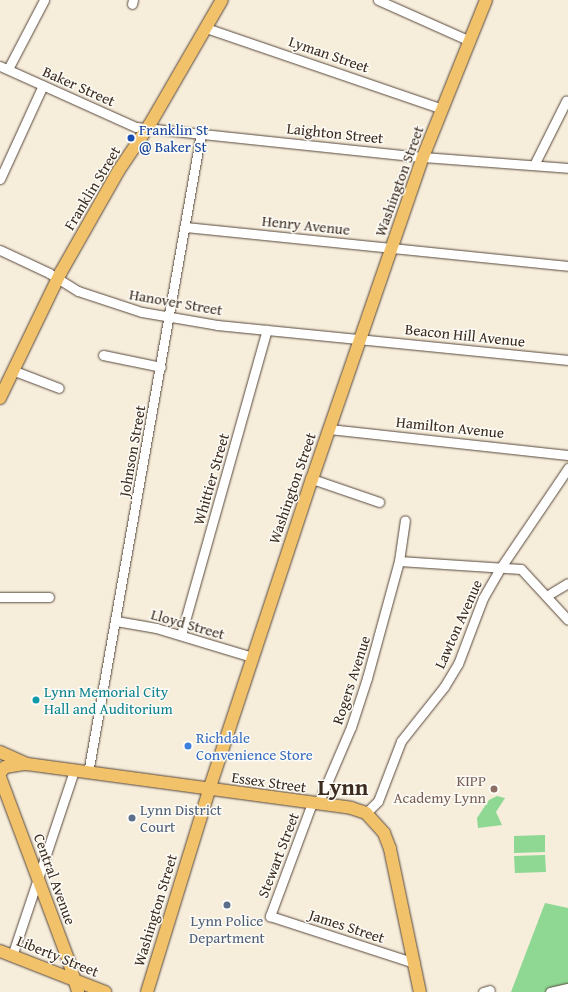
<!DOCTYPE html>
<style>
body{margin:0}
#map{position:relative;width:568px;height:992px;overflow:hidden;background:#f7eddb;font-family:"Gentium Book Plus",serif}
div>[style]{position:absolute}
.green>*{inset:0;background:#8ed893}
.roads{filter:drop-shadow(0 0 1px #57473a) drop-shadow(0 0 1px #57473a)}
.minor>*{height:9px;margin:-4.5px;padding:0 4.5px;transform-origin:4.5px;border-radius:4.5px;background:#fff}
.major>*{height:12px;margin:-6px;padding:0 6px;transform-origin:6px;border-radius:6px;background:#f2c26a}
.dots>*{width:11px;height:11px;translate:-50% -50%;box-sizing:border-box;border:2px solid #fdfcf7;border-radius:50%}
span{translate:-50% -50%;white-space:nowrap;text-align:center;line-height:1.15;-webkit-text-stroke:3px #fdfcf7;paint-order:stroke}
.street-label{font-size:15px;color:#3b2a1e}
.transit-label{font-size:15px;color:#164399}
.left{translate:0 -50%;text-align:left}
.culture-label{font-size:15px;color:#0d838f}
.shop-label{font-size:15px;color:#366cbe}
.education-label{font-size:15px;color:#785e54}
.right{translate:-100% -50%;text-align:right}
.service-label{font-size:15px;color:#4e5e75}
.town-label{font-size:23px;color:#3b2a1e;font-weight:700}
</style>
<div id="map">
<div class="green">
<div style="clip-path:polygon(497px 796px,505px 798px,496px 812px,502px 825px,478px 828px,477px 818px,489px 800px)"></div>
<div style="clip-path:polygon(545px 835px,545px 852px,514px 853px,514px 836px)"></div>
<div style="clip-path:polygon(545px 855px,546px 872px,515px 873px,514px 856px)"></div>
<div style="clip-path:polygon(545px 903px,568px 908px,568px 992px,511px 992px)"></div>
</div>
<div class="roads">
<div class="minor">
<div style="left:378px;top:0;width:101px;rotate:24deg"></div>
<div style="left:132px;top:4px;width:4px;rotate:-76deg"></div>
<div style="left:206px;top:28px;width:250px;rotate:18.9deg"></div>
<div style="left:0;top:66px;width:149px;rotate:24.2deg"></div>
<div style="left:136px;top:127px;width:289px;rotate:6deg"></div>
<div style="left:423px;top:157px;width:145px;rotate:4.3deg"></div>
<div style="left:8px;top:69px;width:78px;rotate:-62.4deg"></div>
<div style="left:534px;top:165px;width:72px;rotate:-63.4deg"></div>
<div style="left:0;top:179px;width:103px;rotate:-65.4deg"></div>
<div style="left:185px;top:227px;width:385px;rotate:5.8deg"></div>
<div style="left:0;top:250px;width:54px;rotate:25.1deg"></div>
<div style="left:49px;top:273px;width:34px;rotate:32deg"></div>
<div style="left:78px;top:291px;width:67px;rotate:18.2deg"></div>
<div style="left:142px;top:312px;width:76px;rotate:9.8deg"></div>
<div style="left:217px;top:325px;width:353px;rotate:5.7deg"></div>
<div style="left:103px;top:355px;width:59px;rotate:11.7deg"></div>
<div style="left:12px;top:370px;width:50px;rotate:21deg"></div>
<div style="left:329px;top:429px;width:240px;rotate:6.2deg"></div>
<div style="left:312px;top:479px;width:71px;rotate:18.9deg"></div>
<div style="left:399px;top:561px;width:122px;rotate:3.8deg"></div>
<div style="left:521px;top:569px;width:69px;rotate:47.3deg"></div>
<div style="left:548px;top:595px;width:23px;rotate:-31deg"></div>
<div style="left:0;top:597px;width:49px"></div>
<div style="left:116px;top:621px;width:41px;rotate:9.9deg"></div>
<div style="left:156px;top:628px;width:100px;rotate:16.8deg"></div>
<div style="left:181px;top:635px;width:317px;rotate:-74.3deg"></div>
<div style="left:88px;top:773px;width:650px;rotate:-79.99deg"></div>
<div style="left:312px;top:803px;width:121px;rotate:110.4deg"></div>
<div style="left:270px;top:916px;width:152px;rotate:18deg"></div>
<div style="left:318px;top:804px;width:84px;rotate:-66.8deg"></div>
<div style="left:351px;top:727px;width:52px;rotate:-71.9deg"></div>
<div style="left:367px;top:678px;width:121px;rotate:-74.7deg"></div>
<div style="left:399px;top:561px;width:41px;rotate:-81.7deg"></div>
<div style="left:366px;top:813px;width:17px;rotate:-45deg"></div>
<div style="left:378px;top:801px;width:64px;rotate:-69deg"></div>
<div style="left:401px;top:741px;width:69px;rotate:-51.5deg"></div>
<div style="left:444px;top:687px;width:27px;rotate:-59deg"></div>
<div style="left:458px;top:664px;width:71px;rotate:-69.3deg"></div>
<div style="left:483px;top:598px;width:36px;rotate:-60deg"></div>
<div style="left:501px;top:567px;width:120px;rotate:-55.9deg"></div>
<div style="left:12px;top:956px;width:195px;rotate:-71.5deg"></div>
<div style="left:483px;top:992px;width:7px;rotate:-16deg"></div>
<div style="left:550px;top:992px;width:18px;rotate:-13deg"></div>
</div>
<div class="major">
<div style="left:0;top:398px;width:140px;rotate:-64.2deg"></div>
<div style="left:61px;top:272px;width:117px;rotate:-60.4deg"></div>
<div style="left:119px;top:170px;width:55px;rotate:-56deg"></div>
<div style="left:150px;top:124px;width:143px;rotate:-59.9deg"></div>
<div style="left:0;top:752px;width:30px;rotate:24deg"></div>
<div style="left:27px;top:764px;width:327px;rotate:7.7deg"></div>
<div style="left:351px;top:808px;width:16px;rotate:18deg"></div>
<div style="left:366px;top:813px;width:27px;rotate:48deg"></div>
<div style="left:384px;top:833px;width:17px;rotate:69deg"></div>
<div style="left:390px;top:849px;width:146px;rotate:78.2deg"></div>
<div style="left:0;top:773px;width:8px;rotate:-50deg"></div>
<div style="left:5px;top:767px;width:19px;rotate:-9deg"></div>
<div style="left:0;top:777px;width:197px;rotate:69.5deg"></div>
<div style="left:69px;top:962px;width:31px;rotate:73deg"></div>
<div style="left:0;top:951px;width:113px;rotate:21.3deg"></div>
<div style="left:147px;top:992px;width:211px;rotate:-72.9deg"></div>
<div style="left:209px;top:790px;width:328px;rotate:-71.7deg"></div>
<div style="left:312px;top:479px;width:341px;rotate:-71deg"></div>
<div style="left:423px;top:157px;width:169px;rotate:-68.1deg"></div>
</div>
</div>
<div class="dots">
<div style="left:131px;top:138px;background:#1a4fb4"></div>
<div style="left:36px;top:700px;background:#0f9aa8"></div>
<div style="left:188px;top:746px;background:#3f7fe0"></div>
<div style="left:494px;top:789px;background:#8d6e63"></div>
<div style="left:132px;top:818px;background:#5c6f8a"></div>
<div style="left:227px;top:905px;background:#5c6f8a"></div>
</div>
<div class="street-label">
<span style="left:329px;top:54px;rotate:19deg">Lyman Street</span>
<span style="left:79px;top:86px;rotate:24deg">Baker Street</span>
<span style="left:335px;top:133px;rotate:6deg">Laighton Street</span>
<span style="left:399px;top:181px;rotate:-70deg">Washington Street</span>
<span style="left:92px;top:188px;rotate:-59deg">Franklin Street</span>
<span style="left:306px;top:225px;rotate:6deg">Henry Avenue</span>
<span style="left:176px;top:302px;rotate:10deg">Hanover Street</span>
<span style="left:465px;top:335px;rotate:6deg">Beacon Hill Avenue</span>
<span style="left:450px;top:427px;rotate:6deg">Hamilton Avenue</span>
<span style="left:132px;top:451px;rotate:-80deg">Johnson Street</span>
<span style="left:211px;top:479px;rotate:-74deg">Whittier Street</span>
<span style="left:292px;top:488px;rotate:-71deg">Washington Street</span>
<span style="left:188px;top:624px;rotate:16deg">Lloyd Street</span>
<span style="left:458px;top:624px;rotate:-66deg">Lawton Avenue</span>
<span style="left:351px;top:680px;rotate:-72deg">Rogers Avenue</span>
<span style="left:269px;top:782px;rotate:8deg">Essex Street</span>
<span style="left:278px;top:855px;rotate:-69deg">Stewart Street</span>
<span style="left:55px;top:879px;rotate:70deg">Central Avenue</span>
<span style="left:155px;top:910px;rotate:-73deg">Washington Street</span>
<span style="left:347px;top:926px;rotate:18deg">James Street</span>
<span style="left:58px;top:956px;rotate:22deg">Liberty Street</span>
</div>
<div class="transit-label">
<span class="left" style="left:139px;top:138px">Franklin St<br>@ Baker St</span>
</div>
<div class="culture-label">
<span class="left" style="left:44px;top:700px">Lynn Memorial City<br>Hall and Auditorium</span>
</div>
<div class="shop-label">
<span class="left" style="left:196px;top:746px">Richdale<br>Convenience Store</span>
</div>
<div class="education-label">
<span class="right" style="left:486px;top:789px">KIPP<br>Academy Lynn</span>
</div>
<div class="service-label">
<span class="left" style="left:140px;top:818px">Lynn District<br>Court</span>
<span style="left:227px;top:929px">Lynn Police<br>Department</span>
</div>
<div class="town-label">
<span style="left:343px;top:787px">Lynn</span>
</div>
</div>
